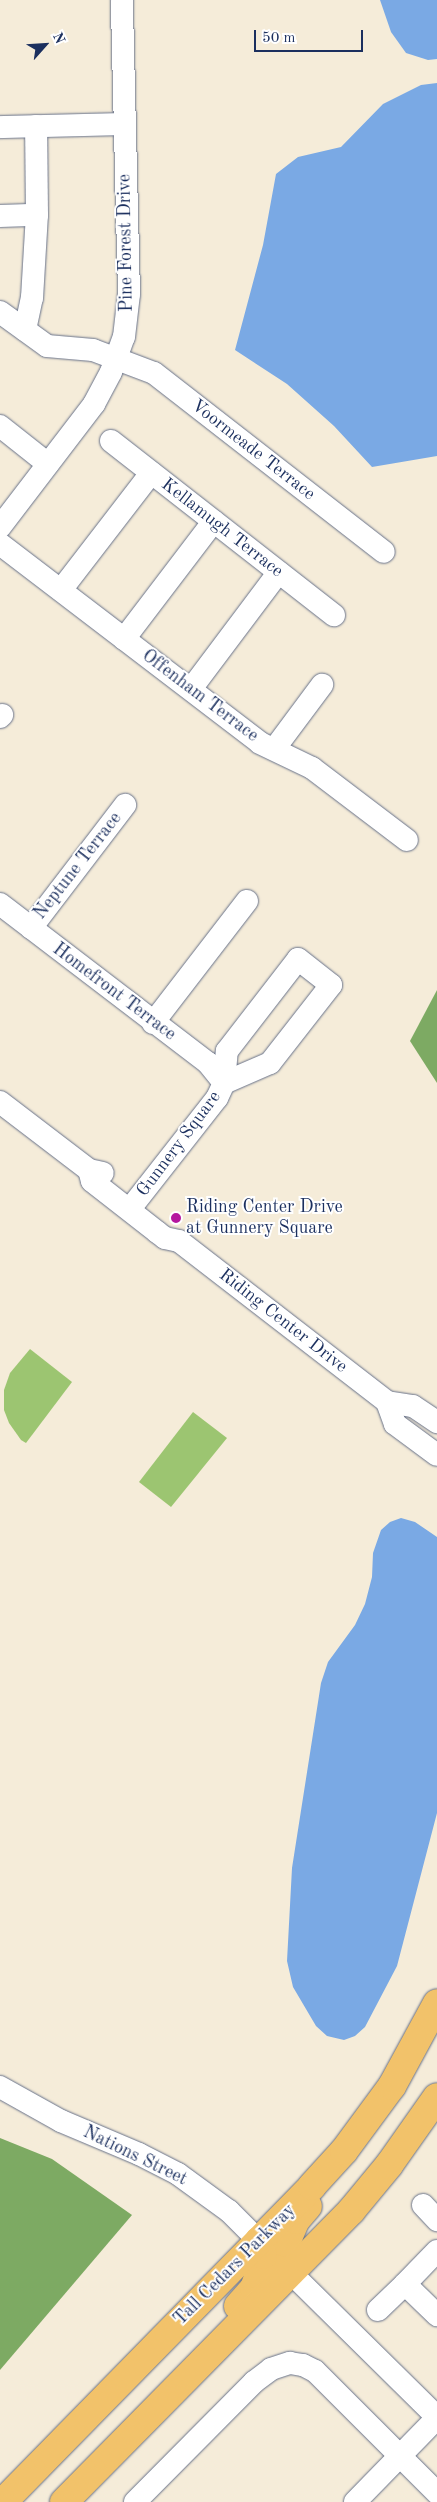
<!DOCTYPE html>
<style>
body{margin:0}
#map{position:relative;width:437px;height:2502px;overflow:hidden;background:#f5ecd9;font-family:"Old Standard TT",serif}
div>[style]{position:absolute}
.green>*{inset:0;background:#9cc571}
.forest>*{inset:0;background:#7daa63}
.water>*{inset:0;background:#7aa9e4}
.roads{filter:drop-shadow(0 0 1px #677189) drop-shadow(0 0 1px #677189)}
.minor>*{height:22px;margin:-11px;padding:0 11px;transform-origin:11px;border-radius:11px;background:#fff}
.major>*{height:28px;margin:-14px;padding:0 14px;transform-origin:14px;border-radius:14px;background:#f2c26a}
.dots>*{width:14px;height:14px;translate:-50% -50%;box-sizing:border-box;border:2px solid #fff;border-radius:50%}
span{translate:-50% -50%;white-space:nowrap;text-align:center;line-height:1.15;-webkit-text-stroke:4px #fff;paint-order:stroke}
.street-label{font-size:18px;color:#1b2f5e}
.poi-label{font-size:18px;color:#1b2f5e}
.left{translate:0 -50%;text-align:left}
.north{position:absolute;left:20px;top:20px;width:50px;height:50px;-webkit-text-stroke:4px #fff;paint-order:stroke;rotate:64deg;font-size:14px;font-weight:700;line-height:20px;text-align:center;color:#1b2f5e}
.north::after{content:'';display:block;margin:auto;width:18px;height:22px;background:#1b2f5e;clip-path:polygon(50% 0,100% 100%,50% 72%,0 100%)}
.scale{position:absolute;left:254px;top:30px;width:109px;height:22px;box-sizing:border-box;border:2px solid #1b2f5e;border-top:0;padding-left:6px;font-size:15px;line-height:18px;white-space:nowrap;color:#1b2f5e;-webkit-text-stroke:4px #fff;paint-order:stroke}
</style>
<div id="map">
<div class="green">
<div style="clip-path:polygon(30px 1349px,72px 1382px,26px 1443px,21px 1440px,9px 1423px,4px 1410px,4px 1390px,10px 1373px)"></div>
<div style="clip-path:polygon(193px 1412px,227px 1438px,171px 1507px,139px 1482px)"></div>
</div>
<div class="forest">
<div style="clip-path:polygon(437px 990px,437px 1083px,410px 1041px)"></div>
<div style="clip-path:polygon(0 2138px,52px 2159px,132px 2215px,0 2370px)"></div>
</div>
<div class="water">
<div style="clip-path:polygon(380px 0,437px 0,437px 59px,428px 60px,406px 53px,391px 32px)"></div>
<div style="clip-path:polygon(437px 83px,437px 456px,372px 467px,334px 426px,287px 384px,235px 350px,263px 245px,276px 174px,298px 157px,341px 147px,383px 104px,421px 85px)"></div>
<div style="clip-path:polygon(401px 1518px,415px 1522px,437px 1537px,437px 1813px,397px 1966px,365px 2027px,355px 2036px,344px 2040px,327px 2036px,316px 2026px,293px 1987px,287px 1961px,292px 1868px,321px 1683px,328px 1662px,355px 1625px,365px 1604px,372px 1577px,373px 1553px,381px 1530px,390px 1522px)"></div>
</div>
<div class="roads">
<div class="minor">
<div style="left:0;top:127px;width:123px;rotate:-1.4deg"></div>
<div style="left:0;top:216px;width:37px;rotate:-2deg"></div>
<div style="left:0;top:312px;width:58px;rotate:35.9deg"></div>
<div style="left:47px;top:346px;width:46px;rotate:5deg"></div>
<div style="left:93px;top:350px;width:65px;rotate:20.7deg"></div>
<div style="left:154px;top:373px;width:291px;rotate:37.9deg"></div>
<div style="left:25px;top:330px;width:33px;rotate:-78deg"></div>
<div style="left:32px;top:298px;width:83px;rotate:-86.6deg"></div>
<div style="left:37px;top:215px;width:89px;rotate:-90.6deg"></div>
<div style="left:0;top:426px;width:61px;rotate:38.4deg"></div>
<div style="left:111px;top:441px;width:283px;rotate:38deg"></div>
<div style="left:0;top:527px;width:155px;rotate:-52.6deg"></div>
<div style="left:94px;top:404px;width:36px;rotate:-62deg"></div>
<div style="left:111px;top:372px;width:37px;rotate:-70deg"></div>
<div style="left:124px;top:337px;width:43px;rotate:-83.4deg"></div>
<div style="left:129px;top:294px;width:294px;rotate:-91.4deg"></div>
<div style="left:0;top:544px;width:327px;rotate:37.4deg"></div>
<div style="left:260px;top:743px;width:58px;rotate:25.7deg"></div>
<div style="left:312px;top:768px;width:119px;rotate:37.2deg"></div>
<div style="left:61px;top:590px;width:148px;rotate:-52.4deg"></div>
<div style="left:124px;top:639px;width:148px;rotate:-52.7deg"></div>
<div style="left:191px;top:689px;width:146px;rotate:-53.1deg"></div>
<div style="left:0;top:717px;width:3px;rotate:-45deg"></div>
<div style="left:275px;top:748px;width:79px;rotate:-53.3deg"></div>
<div style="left:0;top:904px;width:262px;rotate:37.4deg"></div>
<div style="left:208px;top:1063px;width:26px;rotate:51deg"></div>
<div style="left:31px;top:928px;width:155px;rotate:-52.6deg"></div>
<div style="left:153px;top:1023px;width:154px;rotate:-52.4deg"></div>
<div style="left:0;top:1102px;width:112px;rotate:37.4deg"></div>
<div style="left:89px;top:1170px;width:14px;rotate:12deg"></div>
<div style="left:89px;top:1170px;width:11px;rotate:75deg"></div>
<div style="left:92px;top:1181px;width:83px;rotate:38.1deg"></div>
<div style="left:157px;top:1232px;width:10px;rotate:37deg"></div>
<div style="left:165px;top:1238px;width:14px;rotate:12deg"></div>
<div style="left:179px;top:1241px;width:263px;rotate:37.7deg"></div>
<div style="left:387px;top:1402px;width:26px;rotate:9deg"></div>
<div style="left:413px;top:1406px;width:29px;rotate:34deg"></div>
<div style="left:133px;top:1205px;width:136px;rotate:-51.9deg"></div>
<div style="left:217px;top:1098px;width:17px;rotate:-65deg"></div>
<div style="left:224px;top:1083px;width:32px;rotate:-85deg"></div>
<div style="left:227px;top:1051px;width:116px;rotate:-52.3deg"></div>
<div style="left:298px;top:959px;width:42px;rotate:38.2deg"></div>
<div style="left:331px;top:985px;width:99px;rotate:128deg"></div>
<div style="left:270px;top:1063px;width:50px;rotate:156.5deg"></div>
<div style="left:387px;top:1402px;width:23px;rotate:70deg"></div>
<div style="left:395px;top:1424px;width:52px;rotate:36.4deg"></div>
<div style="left:0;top:2087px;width:70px;rotate:29.1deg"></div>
<div style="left:61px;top:2121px;width:85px;rotate:22.9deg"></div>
<div style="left:139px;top:2154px;width:44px;rotate:27.1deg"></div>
<div style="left:178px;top:2174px;width:63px;rotate:36deg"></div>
<div style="left:229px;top:2211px;width:42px;rotate:45deg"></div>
<div style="left:423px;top:2205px;width:21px;rotate:47deg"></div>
<div style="left:290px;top:2272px;width:206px;rotate:44.6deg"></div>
<div style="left:405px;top:2284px;width:46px;rotate:-45.9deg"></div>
<div style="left:378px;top:2310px;width:37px;rotate:-44deg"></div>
<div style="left:405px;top:2284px;width:45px;rotate:44.1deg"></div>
<div style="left:135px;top:2502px;width:169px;rotate:-45.2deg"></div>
<div style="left:254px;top:2382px;width:21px;rotate:-37deg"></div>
<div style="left:271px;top:2369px;width:20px;rotate:-18deg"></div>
<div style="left:290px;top:2363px;width:13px;rotate:9deg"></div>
<div style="left:303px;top:2365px;width:13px;rotate:27deg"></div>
<div style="left:315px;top:2371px;width:173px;rotate:45deg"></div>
<div style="left:355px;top:2502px;width:117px;rotate:-45.7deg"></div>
</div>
<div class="major">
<div style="left:290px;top:2272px;width:13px;rotate:-119deg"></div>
<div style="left:284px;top:2261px;width:18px;rotate:-84deg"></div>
<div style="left:286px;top:2243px;width:25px;rotate:-67deg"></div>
<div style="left:296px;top:2220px;width:18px;rotate:-49deg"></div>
<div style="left:238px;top:2306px;width:24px;rotate:-48deg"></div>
<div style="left:254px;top:2288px;width:14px;rotate:-69deg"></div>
<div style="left:259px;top:2275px;width:20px;rotate:-79deg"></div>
<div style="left:263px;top:2255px;width:15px;rotate:-106deg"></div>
<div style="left:3px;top:2502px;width:442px;rotate:-45.6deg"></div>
<div style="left:312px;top:2186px;width:47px;rotate:-47.6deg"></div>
<div style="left:344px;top:2151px;width:81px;rotate:-53.6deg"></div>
<div style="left:392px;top:2086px;width:94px;rotate:-61.5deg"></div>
<div style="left:64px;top:2502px;width:409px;rotate:-45.4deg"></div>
<div style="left:351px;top:2211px;width:60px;rotate:-50.4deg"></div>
<div style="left:389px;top:2165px;width:83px;rotate:-54.8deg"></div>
</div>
</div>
<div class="dots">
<div style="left:176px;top:1218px;background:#b5179e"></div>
</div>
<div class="street-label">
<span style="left:126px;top:243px;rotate:-91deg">Pine Forest Drive</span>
<span style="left:253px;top:450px;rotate:38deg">Voormeade Terrace</span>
<span style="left:222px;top:528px;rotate:38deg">Kellamugh Terrace</span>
<span style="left:200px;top:696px;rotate:37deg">Offenham Terrace</span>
<span style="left:78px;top:866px;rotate:-52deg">Neptune Terrace</span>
<span style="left:114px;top:992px;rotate:37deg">Homefront Terrace</span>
<span style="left:179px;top:1144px;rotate:-53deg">Gunnery Square</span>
<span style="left:283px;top:1321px;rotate:38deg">Riding Center Drive</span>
<span style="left:135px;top:2156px;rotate:26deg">Nations Street</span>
<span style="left:235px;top:2265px;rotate:-45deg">Tall Cedars Parkway</span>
</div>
<div class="poi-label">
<span class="left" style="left:186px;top:1218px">Riding Center Drive<br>at Gunnery Square</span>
</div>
<div class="north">N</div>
<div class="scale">50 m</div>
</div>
